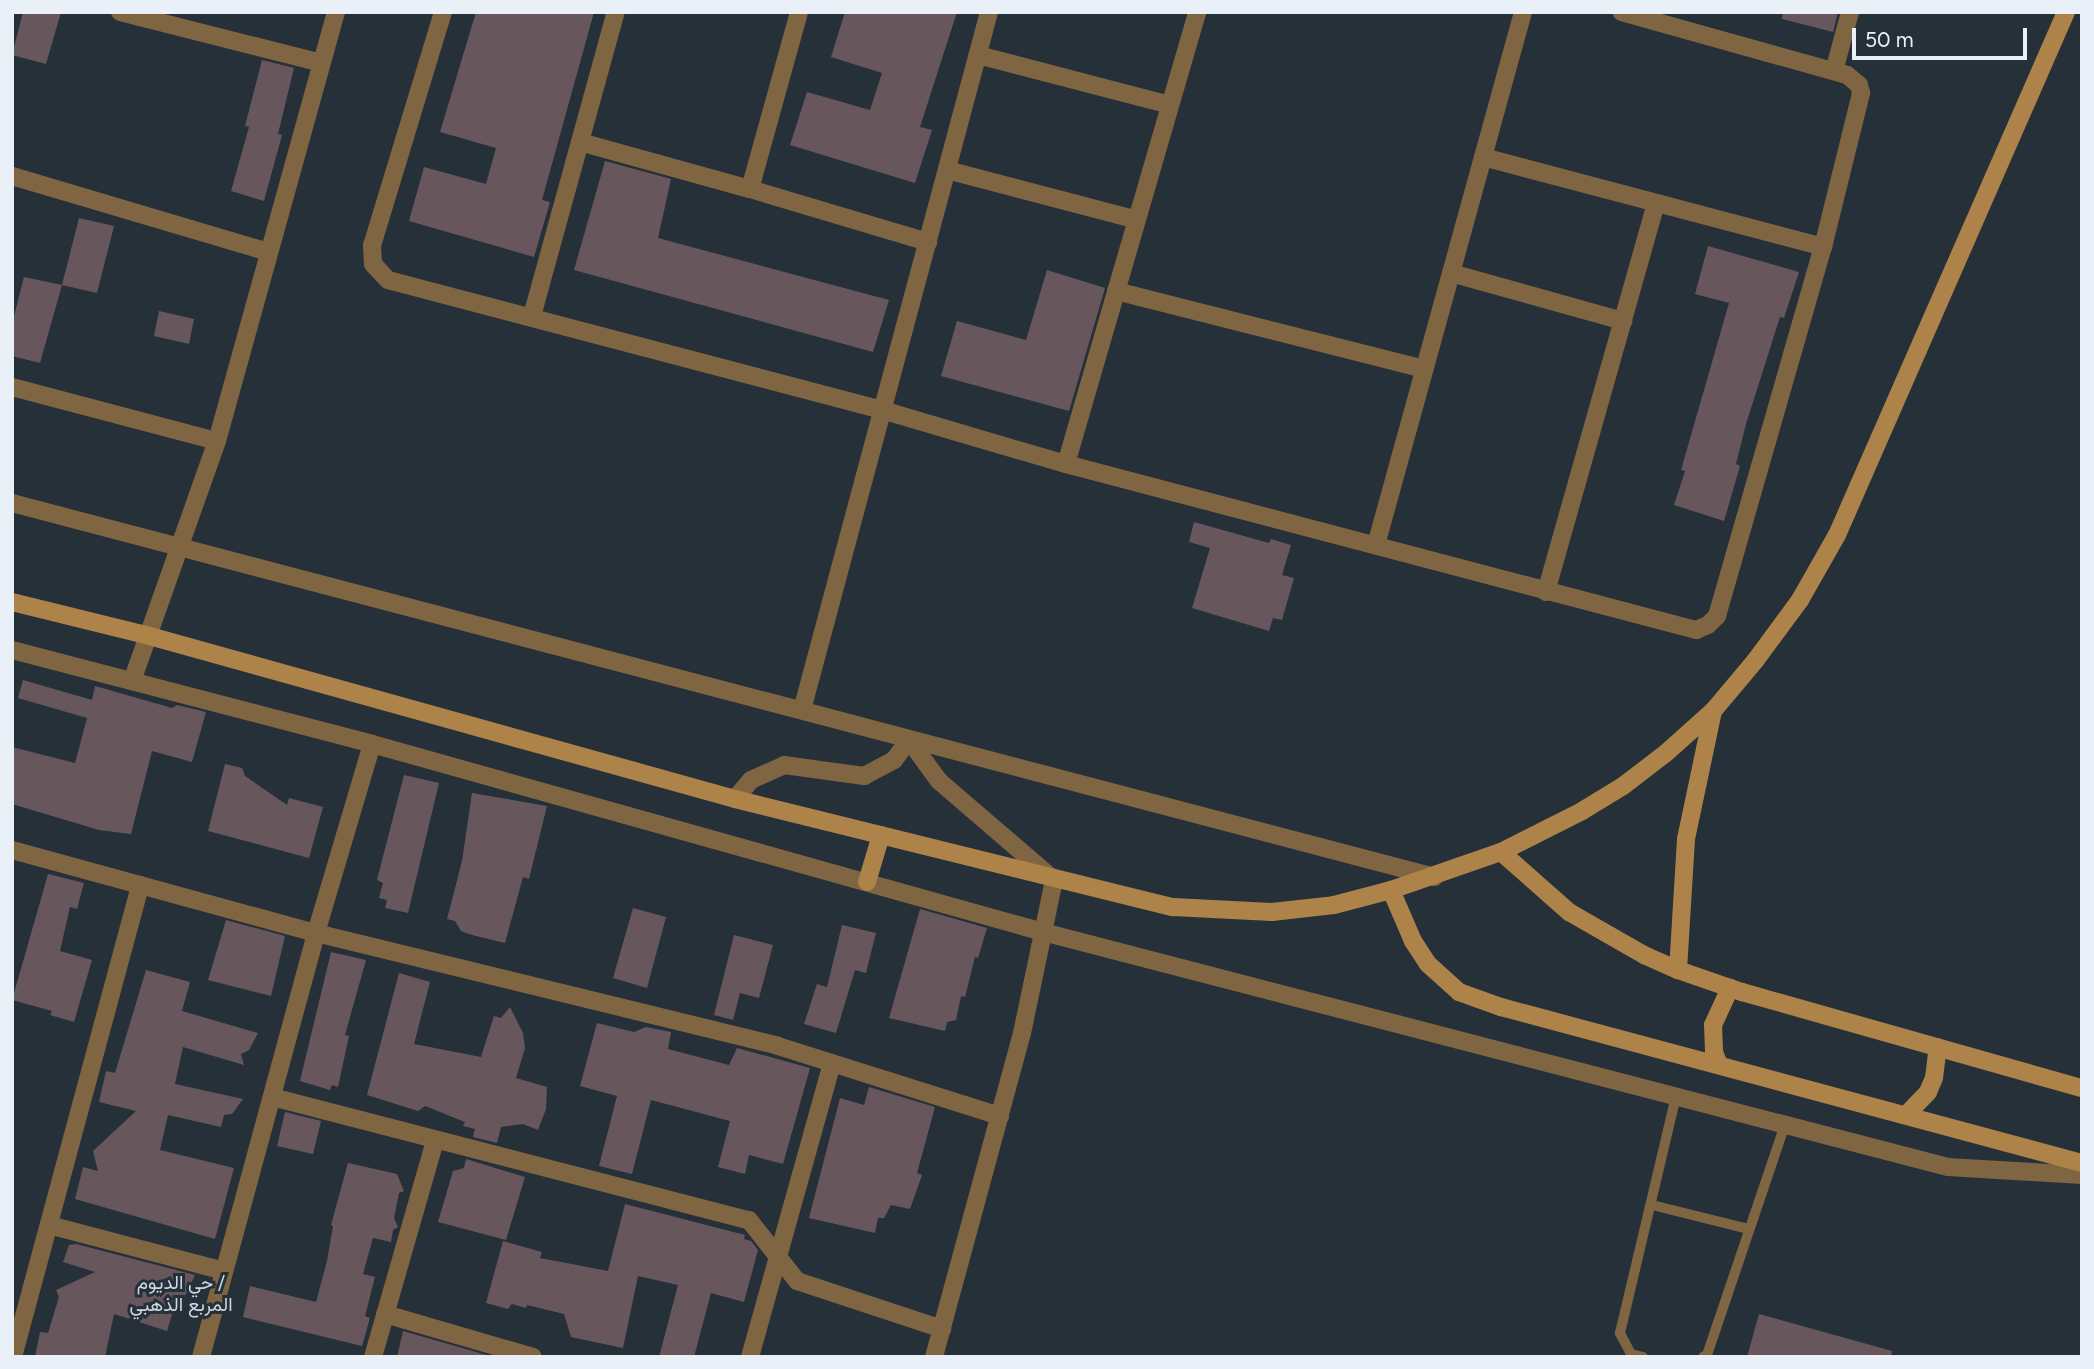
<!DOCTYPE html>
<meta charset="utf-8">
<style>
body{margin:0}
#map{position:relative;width:2094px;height:1369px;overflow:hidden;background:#263039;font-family:Figtree,Vazirmatn,sans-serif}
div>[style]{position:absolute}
.building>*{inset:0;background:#67575d}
.lane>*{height:10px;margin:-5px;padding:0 5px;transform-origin:5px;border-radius:5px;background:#806542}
.street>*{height:18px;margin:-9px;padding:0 9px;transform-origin:9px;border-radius:9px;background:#806542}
.secondary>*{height:18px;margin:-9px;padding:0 9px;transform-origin:9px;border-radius:9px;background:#ae8349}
span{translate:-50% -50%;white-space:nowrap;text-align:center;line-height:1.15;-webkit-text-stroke:6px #263039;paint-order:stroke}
.neighbourhood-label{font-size:19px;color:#cbd8e4}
.frame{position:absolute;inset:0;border:14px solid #eaf0f7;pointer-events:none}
.scale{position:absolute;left:1852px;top:28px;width:175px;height:32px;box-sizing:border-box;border:4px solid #eaf0f7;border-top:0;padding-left:9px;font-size:21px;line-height:24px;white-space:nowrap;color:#eaf0f7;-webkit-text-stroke:5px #263039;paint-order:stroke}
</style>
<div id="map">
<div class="building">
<div style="clip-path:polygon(23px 12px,61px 12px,46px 64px,12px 55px)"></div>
<div style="clip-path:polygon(476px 12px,594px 12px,542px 200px,550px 202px,534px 257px,409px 221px,424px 167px,486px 184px,496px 148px,440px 132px)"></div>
<div style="clip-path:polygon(845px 12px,957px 12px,920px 127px,932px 130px,915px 183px,790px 145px,807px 92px,870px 110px,882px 73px,831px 57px)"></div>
<div style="clip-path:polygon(1783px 12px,1838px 12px,1833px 32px,1782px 19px)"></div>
<div style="clip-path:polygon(262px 60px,294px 68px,278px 134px,282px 135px,264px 201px,231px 191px,249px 127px,245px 126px)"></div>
<div style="clip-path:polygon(605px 161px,671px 179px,658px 238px,889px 300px,873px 352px,574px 270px)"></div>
<div style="clip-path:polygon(79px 218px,114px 226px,97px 293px,62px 285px)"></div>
<div style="clip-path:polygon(1708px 246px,1799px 272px,1784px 318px,1780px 317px,1746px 424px,1736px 464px,1740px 466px,1724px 521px,1674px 505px,1685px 471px,1681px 470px,1729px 303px,1695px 294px)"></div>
<div style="clip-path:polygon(1047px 270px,1105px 288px,1069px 411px,941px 376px,957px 321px,1026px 340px)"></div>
<div style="clip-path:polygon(24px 277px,62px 285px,40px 363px,12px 356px,12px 324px)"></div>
<div style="clip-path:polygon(159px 311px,194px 319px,189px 344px,154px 336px)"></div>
<div style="clip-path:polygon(1194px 522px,1269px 543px,1271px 539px,1291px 545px,1282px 575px,1294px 578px,1282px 620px,1273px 618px,1269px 631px,1192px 608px,1210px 548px,1189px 542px)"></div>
<div style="clip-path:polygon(23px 680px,92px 700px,95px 686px,172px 708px,177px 705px,206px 712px,192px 762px,152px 751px,131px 834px,99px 830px,12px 804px,12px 747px,75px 763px,87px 718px,18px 698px)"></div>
<div style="clip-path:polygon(225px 764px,242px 768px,245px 776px,287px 805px,289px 798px,323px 807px,309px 858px,208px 831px)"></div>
<div style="clip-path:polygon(404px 775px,439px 783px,408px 913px,385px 908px,387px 900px,379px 898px,383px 883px,377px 880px)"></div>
<div style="clip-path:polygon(472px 793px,547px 806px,529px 879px,523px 877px,505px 943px,472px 935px,461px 931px,455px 921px,447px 919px,462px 861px)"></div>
<div style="clip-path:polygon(48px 874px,84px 883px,77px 909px,70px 907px,60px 951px,92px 960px,74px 1022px,50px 1015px,52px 1011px,12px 1000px)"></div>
<div style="clip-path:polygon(633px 908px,666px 917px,647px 988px,613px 978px)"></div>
<div style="clip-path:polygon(920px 909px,987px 928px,978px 958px,975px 957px,965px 997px,961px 996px,956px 1020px,947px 1022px,945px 1031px,889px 1018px)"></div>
<div style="clip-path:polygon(226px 920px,285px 936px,271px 996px,208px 980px)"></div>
<div style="clip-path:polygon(842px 925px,876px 933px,866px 973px,855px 970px,836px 1033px,804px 1024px,817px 984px,827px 987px)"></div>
<div style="clip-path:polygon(734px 935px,773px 945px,759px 998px,740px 993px,733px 1020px,714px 1015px)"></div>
<div style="clip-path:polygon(331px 952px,366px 960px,345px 1035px,349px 1036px,338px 1087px,332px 1085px,330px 1090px,300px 1081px)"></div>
<div style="clip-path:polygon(146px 970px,190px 982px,182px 1011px,258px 1033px,249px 1050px,241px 1054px,244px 1065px,183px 1047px,175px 1084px,243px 1099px,232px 1114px,224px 1115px,221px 1127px,168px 1115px,160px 1150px,234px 1168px,215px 1239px,75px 1199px,83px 1167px,98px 1171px,93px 1151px,136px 1111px,99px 1102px,106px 1071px,115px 1073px)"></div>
<div style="clip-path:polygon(399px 973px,430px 982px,414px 1044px,481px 1057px,494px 1016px,501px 1018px,510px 1007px,523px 1033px,525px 1048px,516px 1078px,547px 1087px,546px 1109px,538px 1130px,523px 1124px,501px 1127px,497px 1143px,473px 1137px,475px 1129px,463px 1126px,465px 1122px,425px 1106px,418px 1111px,367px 1095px)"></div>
<div style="clip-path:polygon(597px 1023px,634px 1032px,646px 1027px,671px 1032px,668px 1049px,729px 1065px,737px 1048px,810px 1068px,783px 1164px,749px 1155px,745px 1174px,718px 1167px,730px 1121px,651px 1100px,632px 1174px,599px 1166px,617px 1096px,580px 1086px)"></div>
<div style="clip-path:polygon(869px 1087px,935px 1107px,917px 1173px,922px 1175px,910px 1209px,891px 1205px,884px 1218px,878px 1218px,875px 1233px,809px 1218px,840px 1098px,864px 1105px)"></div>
<div style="clip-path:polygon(285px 1112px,321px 1121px,313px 1154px,277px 1146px)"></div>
<div style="clip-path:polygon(466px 1159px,525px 1177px,506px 1240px,438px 1222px,453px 1171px,464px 1168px)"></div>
<div style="clip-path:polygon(348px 1163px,397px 1174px,404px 1191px,399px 1193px,394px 1218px,398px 1227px,393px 1230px,391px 1242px,373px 1238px,363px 1274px,375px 1277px,365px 1316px,370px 1318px,362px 1346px,243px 1317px,250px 1286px,316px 1302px,327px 1261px,333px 1226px,331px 1225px)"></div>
<div style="clip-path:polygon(625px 1204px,745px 1235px,744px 1239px,751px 1241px,758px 1250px,744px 1302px,711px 1293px,694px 1357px,659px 1357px,678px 1285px,638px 1276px,623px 1348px,571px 1337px,564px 1314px,527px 1305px,526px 1308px,512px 1304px,508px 1309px,486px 1303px,503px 1241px,542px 1252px,540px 1258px,608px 1271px)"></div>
<div style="clip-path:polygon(76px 1244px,195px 1275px,183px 1300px,177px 1298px,167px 1331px,114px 1314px,105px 1357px,35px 1357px,40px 1332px,48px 1333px,59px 1297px,56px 1290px,95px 1272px,63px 1262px,69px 1245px)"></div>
<div style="clip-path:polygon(1759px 1314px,1892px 1351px,1891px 1357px,1747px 1357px)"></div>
<div style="clip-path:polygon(403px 1331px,490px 1356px,490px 1357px,397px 1357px)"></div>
</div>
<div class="lane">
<div style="left:1652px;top:1205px;width:100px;rotate:13.9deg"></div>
<div style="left:1643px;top:1357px;width:12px;rotate:-166deg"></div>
<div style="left:1631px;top:1354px;width:24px;rotate:-118deg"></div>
<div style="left:1620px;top:1333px;width:244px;rotate:-76.7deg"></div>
<div style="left:1703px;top:1357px;width:4px;rotate:-27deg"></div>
<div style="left:1707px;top:1355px;width:244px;rotate:-71.3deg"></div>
</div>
<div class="street">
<div style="left:120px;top:12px;width:207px;rotate:14.2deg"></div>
<div style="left:443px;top:12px;width:244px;rotate:106.9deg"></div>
<div style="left:372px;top:245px;width:19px;rotate:87deg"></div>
<div style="left:373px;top:264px;width:22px;rotate:47deg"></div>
<div style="left:388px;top:280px;width:511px;rotate:14.74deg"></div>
<div style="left:882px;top:410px;width:192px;rotate:16.4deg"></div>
<div style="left:1066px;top:464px;width:652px;rotate:14.76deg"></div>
<div style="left:1696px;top:630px;width:13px;rotate:-23deg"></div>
<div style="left:1708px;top:625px;width:13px;rotate:-45deg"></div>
<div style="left:1717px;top:616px;width:384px;rotate:-74deg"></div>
<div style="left:1823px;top:247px;width:159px;rotate:-76.1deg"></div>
<div style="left:1861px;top:93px;width:8px;rotate:-104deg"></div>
<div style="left:1859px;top:85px;width:16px;rotate:-140deg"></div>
<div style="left:1847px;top:75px;width:234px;rotate:-164.4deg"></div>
<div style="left:978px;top:55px;width:198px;rotate:14.6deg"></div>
<div style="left:1834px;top:71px;width:61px;rotate:-74.8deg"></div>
<div style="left:580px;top:142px;width:176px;rotate:15.5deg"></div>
<div style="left:750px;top:189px;width:186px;rotate:16.6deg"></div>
<div style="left:1483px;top:157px;width:352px;rotate:14.8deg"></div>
<div style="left:947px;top:170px;width:196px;rotate:14.7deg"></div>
<div style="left:12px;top:176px;width:267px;rotate:16.5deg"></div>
<div style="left:750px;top:189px;width:184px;rotate:-74.5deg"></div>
<div style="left:1451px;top:273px;width:179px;rotate:15.6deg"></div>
<div style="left:1116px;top:291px;width:318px;rotate:14.2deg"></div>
<div style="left:532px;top:316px;width:315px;rotate:-74.6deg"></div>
<div style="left:12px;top:387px;width:212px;rotate:14.8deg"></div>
<div style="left:1066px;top:464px;width:471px;rotate:-73.8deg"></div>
<div style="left:12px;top:503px;width:1471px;rotate:14.73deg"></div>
<div style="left:1376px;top:545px;width:553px;rotate:-74.58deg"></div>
<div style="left:1546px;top:592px;width:404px;rotate:-74.2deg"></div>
<div style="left:12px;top:650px;width:372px;rotate:14.6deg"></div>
<div style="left:372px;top:744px;width:697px;rotate:15.65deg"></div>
<div style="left:1043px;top:932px;width:935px;rotate:14.56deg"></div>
<div style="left:1948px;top:1167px;width:134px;rotate:3.4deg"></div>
<div style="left:132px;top:681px;width:255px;rotate:-70.5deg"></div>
<div style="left:217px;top:441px;width:445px;rotate:-74.5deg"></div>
<div style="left:802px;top:710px;width:723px;rotate:-75deg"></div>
<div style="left:735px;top:799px;width:25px;rotate:-50deg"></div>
<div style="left:751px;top:780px;width:36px;rotate:-24deg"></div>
<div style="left:784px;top:765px;width:81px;rotate:7.8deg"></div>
<div style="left:864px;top:776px;width:34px;rotate:-28deg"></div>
<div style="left:894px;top:760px;width:25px;rotate:-53deg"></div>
<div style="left:909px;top:740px;width:51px;rotate:53.8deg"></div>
<div style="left:939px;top:781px;width:152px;rotate:40.7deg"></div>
<div style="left:1054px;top:880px;width:156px;rotate:101.8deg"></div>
<div style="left:1022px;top:1033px;width:336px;rotate:105.2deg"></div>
<div style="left:12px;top:850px;width:315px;rotate:15.3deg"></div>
<div style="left:316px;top:933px;width:476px;rotate:13.7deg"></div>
<div style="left:778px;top:1046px;width:233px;rotate:17.5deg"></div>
<div style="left:272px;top:1097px;width:493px;rotate:14.5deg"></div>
<div style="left:749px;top:1220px;width:78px;rotate:51.8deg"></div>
<div style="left:797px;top:1281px;width:153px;rotate:18.3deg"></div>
<div style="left:49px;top:1225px;width:181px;rotate:14.7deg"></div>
<div style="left:385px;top:1314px;width:154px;rotate:16.2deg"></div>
<div style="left:13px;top:1357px;width:489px;rotate:-74.9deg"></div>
<div style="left:201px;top:1357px;width:439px;rotate:-74.8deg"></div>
<div style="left:316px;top:933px;width:197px;rotate:-73.5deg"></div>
<div style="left:373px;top:1357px;width:225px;rotate:-74deg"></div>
<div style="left:750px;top:1357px;width:305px;rotate:-74.4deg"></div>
</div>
<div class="secondary">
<div style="left:12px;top:602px;width:138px;rotate:13.8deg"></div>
<div style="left:146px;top:635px;width:611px;rotate:15.56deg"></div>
<div style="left:735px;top:799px;width:451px;rotate:13.9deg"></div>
<div style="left:1173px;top:907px;width:99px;rotate:2.9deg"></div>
<div style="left:1272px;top:912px;width:62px;rotate:-6.4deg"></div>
<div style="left:1334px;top:905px;width:59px;rotate:-14.7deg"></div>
<div style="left:1391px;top:890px;width:116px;rotate:-19.1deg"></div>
<div style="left:1501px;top:852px;width:91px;rotate:-26.8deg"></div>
<div style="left:1582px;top:811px;width:48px;rotate:-31.4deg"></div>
<div style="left:1623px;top:786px;width:54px;rotate:-37.5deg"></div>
<div style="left:1666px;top:753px;width:63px;rotate:-41.8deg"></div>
<div style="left:1713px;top:711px;width:65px;rotate:-50deg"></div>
<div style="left:1755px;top:661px;width:76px;rotate:-53.6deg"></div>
<div style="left:1800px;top:600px;width:75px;rotate:-60.4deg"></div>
<div style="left:1837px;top:535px;width:571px;rotate:-66.35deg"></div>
<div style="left:1501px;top:852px;width:91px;rotate:41.4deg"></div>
<div style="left:1569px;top:912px;width:86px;rotate:29.8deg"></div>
<div style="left:1644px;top:955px;width:37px;rotate:24deg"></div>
<div style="left:1678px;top:970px;width:68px;rotate:19deg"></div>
<div style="left:1742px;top:992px;width:353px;rotate:15.8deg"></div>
<div style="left:867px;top:882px;width:49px;rotate:-73.4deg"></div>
<div style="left:1391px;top:890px;width:56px;rotate:66.7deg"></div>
<div style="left:1413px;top:941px;width:27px;rotate:57deg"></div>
<div style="left:1428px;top:964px;width:42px;rotate:42.1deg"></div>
<div style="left:1459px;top:992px;width:45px;rotate:19.7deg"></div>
<div style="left:1501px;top:1007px;width:602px;rotate:15.03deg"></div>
<div style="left:1678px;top:970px;width:131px;rotate:-86.5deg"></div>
<div style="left:1686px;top:839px;width:131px;rotate:-78.1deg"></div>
<div style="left:1719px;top:1065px;width:14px;rotate:-111deg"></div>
<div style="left:1714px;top:1052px;width:27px;rotate:-92deg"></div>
<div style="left:1713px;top:1025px;width:41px;rotate:-65.3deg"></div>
<div style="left:1906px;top:1115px;width:32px;rotate:-46deg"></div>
<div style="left:1928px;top:1092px;width:15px;rotate:-67deg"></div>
<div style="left:1934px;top:1078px;width:31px;rotate:-83deg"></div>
</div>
<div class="neighbourhood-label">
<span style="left:181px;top:1294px">حي الديوم /<br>المربع الذهبي</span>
</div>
<div class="frame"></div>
<div class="scale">50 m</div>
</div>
